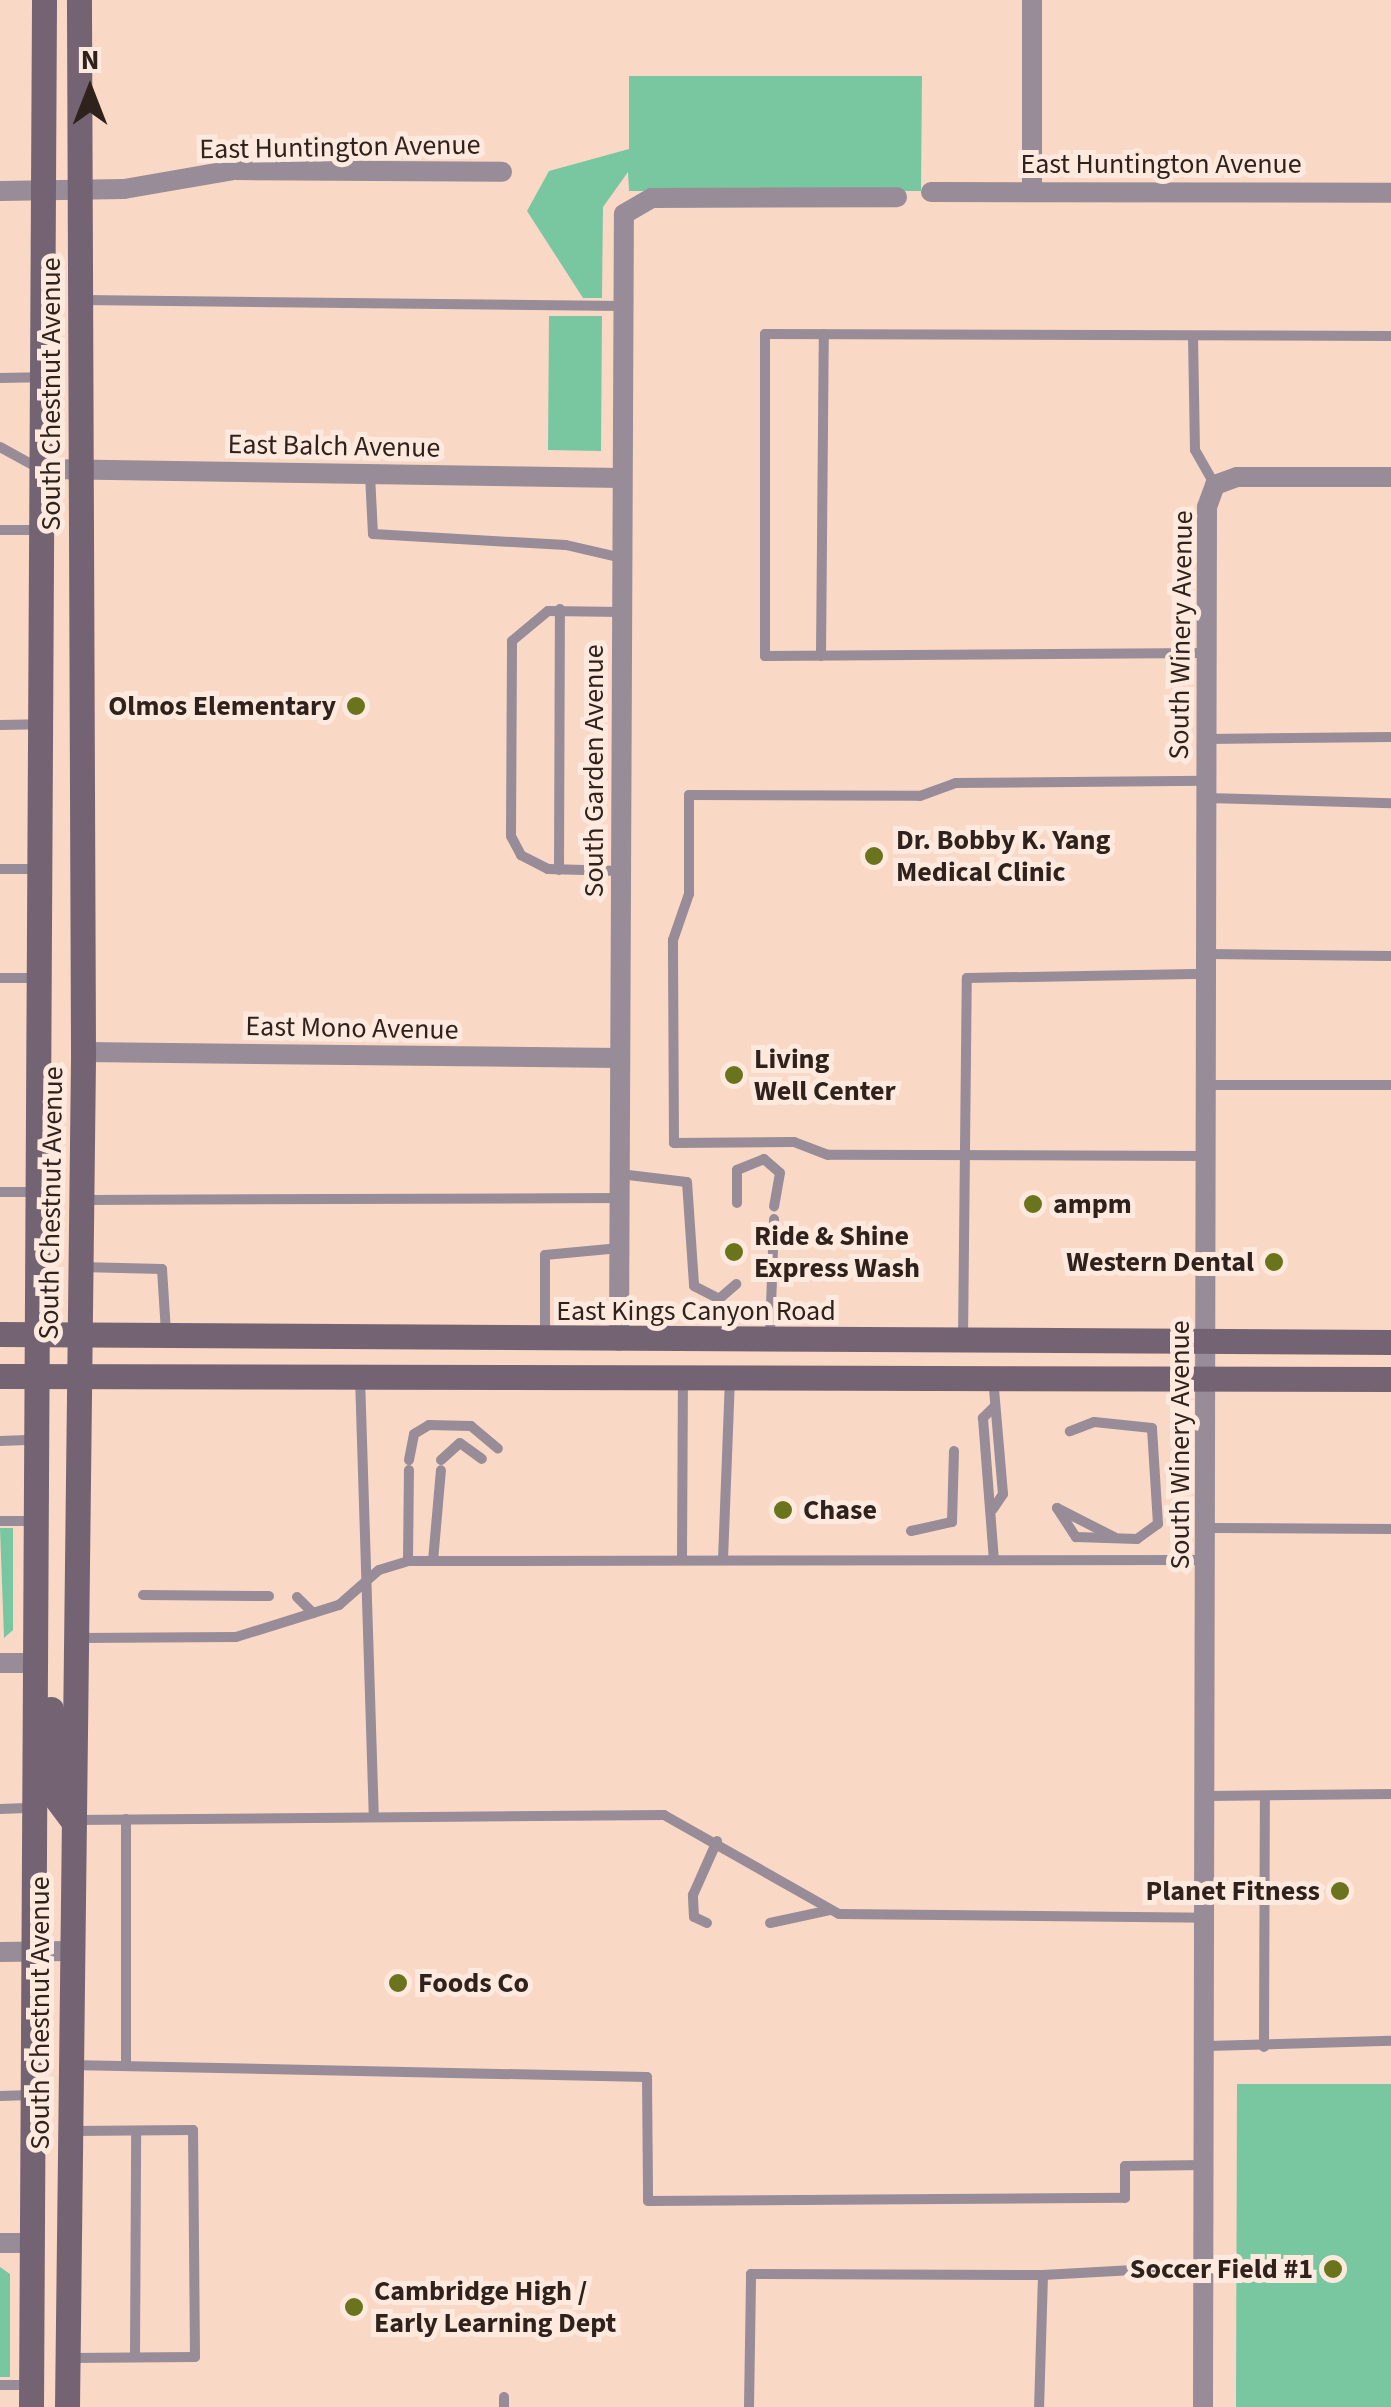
<!DOCTYPE html>
<style>
body{margin:0}
#map{position:relative;width:1391px;height:2407px;overflow:hidden;background:#fad8c6;font-family:"Source Sans 3",sans-serif}
div>[style]{position:absolute}
.green>*{inset:0;background:#78c7a0}
.lane>*{height:10px;margin:-5px;padding:0 5px;transform-origin:5px;border-radius:5px;background:#978c97}
.street>*{height:20px;margin:-10px;padding:0 10px;transform-origin:10px;border-radius:10px;background:#978c97}
.secondary>*{height:25px;margin:-12.5px;padding:0 12.5px;transform-origin:12.5px;border-radius:12.5px;background:#746473}
.dots>*{width:28px;height:28px;translate:-50% -50%;box-sizing:border-box;border:5px solid #fde9de;border-radius:50%}
span{translate:-50% -50%;white-space:nowrap;text-align:center;line-height:1.15;-webkit-text-stroke:10px #fde9de;paint-order:stroke}
.street-label{font-size:28px;color:#2f221c}
.poi-label{font-size:28px;color:#2f221c;font-weight:700}
.right{translate:-100% -50%;text-align:right}
.left{translate:0 -50%;text-align:left}
.north{position:absolute;left:40px;top:40px;width:100px;height:100px;-webkit-text-stroke:8px #fde9de;paint-order:stroke;rotate:0deg;font-size:28px;font-weight:700;line-height:40px;text-align:center;color:#2f221c}
.north::after{content:'';display:block;margin:auto;width:35px;height:45px;background:#2f221c;clip-path:polygon(50% 0,100% 100%,50% 72%,0 100%)}
</style>
<div id="map">
<div class="green">
<div style="clip-path:polygon(629px 76px,922px 76px,921px 191px,629px 191px,628px 172px,603px 207px,602px 298px,583px 298px,527px 211px,549px 171px,629px 149px)"></div>
<div style="clip-path:polygon(549px 316px,602px 316px,601px 451px,548px 450px)"></div>
<div style="clip-path:polygon(0 1528px,13px 1528px,13px 1630px,4px 1638px)"></div>
<div style="clip-path:polygon(1237px 2084px,1391px 2084px,1391px 2407px,1236px 2407px)"></div>
<div style="clip-path:polygon(0 2267px,10px 2274px,10px 2377px,0 2377px)"></div>
</div>
<div class="lane">
<div style="left:83px;top:300px;width:539px;rotate:0.64deg"></div>
<div style="left:1193px;top:336px;width:114px;rotate:89deg"></div>
<div style="left:1195px;top:450px;width:40px;rotate:60.3deg"></div>
<div style="left:0;top:378px;width:39px;rotate:-1deg"></div>
<div style="left:0;top:447px;width:46px;rotate:28.8deg"></div>
<div style="left:370px;top:475px;width:59px;rotate:87.1deg"></div>
<div style="left:373px;top:534px;width:193px;rotate:3.3deg"></div>
<div style="left:566px;top:545px;width:57px;rotate:13.1deg"></div>
<div style="left:0;top:530px;width:40px"></div>
<div style="left:1206px;top:653px;width:441px;rotate:179.6deg"></div>
<div style="left:765px;top:656px;width:322px;rotate:-90deg"></div>
<div style="left:765px;top:334px;width:626px;rotate:0.18deg"></div>
<div style="left:821px;top:656px;width:322px;rotate:-89.5deg"></div>
<div style="left:0;top:725px;width:39px;rotate:-1deg"></div>
<div style="left:1207px;top:739px;width:184px;rotate:-0.6deg"></div>
<div style="left:1207px;top:798px;width:184px;rotate:1.6deg"></div>
<div style="left:0;top:869px;width:39px"></div>
<div style="left:559px;top:870px;width:261px;rotate:-89.8deg"></div>
<div style="left:621px;top:871px;width:73px;rotate:-178.4deg"></div>
<div style="left:548px;top:869px;width:30px;rotate:-153deg"></div>
<div style="left:521px;top:855px;width:21px;rotate:-118deg"></div>
<div style="left:511px;top:836px;width:195px;rotate:-89.7deg"></div>
<div style="left:512px;top:641px;width:47px;rotate:-39.8deg"></div>
<div style="left:548px;top:611px;width:74px;rotate:0.8deg"></div>
<div style="left:1208px;top:954px;width:183px;rotate:0.6deg"></div>
<div style="left:0;top:978px;width:37px"></div>
<div style="left:1207px;top:1085px;width:184px"></div>
<div style="left:1206px;top:1156px;width:378px;rotate:-179.8deg"></div>
<div style="left:828px;top:1155px;width:36px;rotate:-159deg"></div>
<div style="left:794px;top:1142px;width:120px;rotate:179.5deg"></div>
<div style="left:674px;top:1143px;width:203px;rotate:-90.3deg"></div>
<div style="left:673px;top:940px;width:49px;rotate:-70.8deg"></div>
<div style="left:689px;top:894px;width:99px;rotate:-90deg"></div>
<div style="left:689px;top:795px;width:231px;rotate:0.2deg"></div>
<div style="left:920px;top:796px;width:37px;rotate:-20deg"></div>
<div style="left:955px;top:783px;width:251px;rotate:-0.5deg"></div>
<div style="left:620px;top:1174px;width:67px;rotate:6.8deg"></div>
<div style="left:687px;top:1182px;width:104px;rotate:86.1deg"></div>
<div style="left:694px;top:1286px;width:28px;rotate:27deg"></div>
<div style="left:719px;top:1299px;width:23px;rotate:-41deg"></div>
<div style="left:0;top:1192px;width:39px"></div>
<div style="left:81px;top:1200px;width:538px;rotate:-0.21deg"></div>
<div style="left:737px;top:1203px;width:33px;rotate:-90deg"></div>
<div style="left:737px;top:1170px;width:29px;rotate:-22deg"></div>
<div style="left:764px;top:1159px;width:21px;rotate:41deg"></div>
<div style="left:780px;top:1173px;width:34px;rotate:100deg"></div>
<div style="left:80px;top:1267px;width:82px;rotate:1.4deg"></div>
<div style="left:162px;top:1269px;width:64px;rotate:86.4deg"></div>
<div style="left:545px;top:1334px;width:79px;rotate:-90deg"></div>
<div style="left:545px;top:1255px;width:75px;rotate:-5.3deg"></div>
<div style="left:770px;top:1335px;width:116px;rotate:-88deg"></div>
<div style="left:963px;top:1340px;width:362px;rotate:-89.4deg"></div>
<div style="left:967px;top:978px;width:240px;rotate:-1deg"></div>
<div style="left:360px;top:1377px;width:437px;rotate:88.2deg"></div>
<div style="left:994px;top:1407px;width:16px;rotate:135deg"></div>
<div style="left:983px;top:1418px;width:142px;rotate:85.6deg"></div>
<div style="left:0;top:1441px;width:34px;rotate:-2deg"></div>
<div style="left:409px;top:1460px;width:26px;rotate:-79deg"></div>
<div style="left:414px;top:1434px;width:17px;rotate:-31deg"></div>
<div style="left:429px;top:1425px;width:42px;rotate:1.4deg"></div>
<div style="left:471px;top:1426px;width:35px;rotate:40deg"></div>
<div style="left:441px;top:1460px;width:25px;rotate:-42deg"></div>
<div style="left:460px;top:1443px;width:27px;rotate:36deg"></div>
<div style="left:1057px;top:1508px;width:35px;rotate:57deg"></div>
<div style="left:1076px;top:1537px;width:61px;rotate:1.9deg"></div>
<div style="left:1137px;top:1539px;width:26px;rotate:-36deg"></div>
<div style="left:1158px;top:1524px;width:96px;rotate:-93.6deg"></div>
<div style="left:1152px;top:1428px;width:58px;rotate:-174.1deg"></div>
<div style="left:1094px;top:1422px;width:26px;rotate:159deg"></div>
<div style="left:1057px;top:1508px;width:64px;rotate:27deg"></div>
<div style="left:993px;top:1509px;width:18px;rotate:-56deg"></div>
<div style="left:1003px;top:1494px;width:117px;rotate:-94.9deg"></div>
<div style="left:0;top:1521px;width:33px"></div>
<div style="left:1207px;top:1528px;width:184px;rotate:0.3deg"></div>
<div style="left:911px;top:1531px;width:42px;rotate:-12.4deg"></div>
<div style="left:952px;top:1522px;width:71px;rotate:-88.4deg"></div>
<div style="left:682px;top:1560px;width:182px;rotate:-89.7deg"></div>
<div style="left:723px;top:1560px;width:183px;rotate:-87.8deg"></div>
<div style="left:408px;top:1561px;width:91px;rotate:-89.4deg"></div>
<div style="left:433px;top:1561px;width:91px;rotate:-85deg"></div>
<div style="left:143px;top:1595px;width:126px;rotate:0.5deg"></div>
<div style="left:297px;top:1597px;width:23px;rotate:45deg"></div>
<div style="left:78px;top:1638px;width:158px;rotate:-0.4deg"></div>
<div style="left:236px;top:1637px;width:108px;rotate:-17.3deg"></div>
<div style="left:339px;top:1605px;width:53px;rotate:-41.2deg"></div>
<div style="left:379px;top:1570px;width:30px;rotate:-17deg"></div>
<div style="left:408px;top:1561px;width:798px;rotate:-0.07deg"></div>
<div style="left:1207px;top:1796px;width:184px;rotate:-0.6deg"></div>
<div style="left:0;top:1809px;width:34px;rotate:-2deg"></div>
<div style="left:126px;top:1819px;width:246px;rotate:90deg"></div>
<div style="left:75px;top:1820px;width:589px;rotate:-0.49deg"></div>
<div style="left:664px;top:1815px;width:201px;rotate:29.5deg"></div>
<div style="left:839px;top:1914px;width:367px;rotate:0.6deg"></div>
<div style="left:707px;top:1923px;width:14px;rotate:-155deg"></div>
<div style="left:694px;top:1917px;width:22px;rotate:-93deg"></div>
<div style="left:693px;top:1895px;width:59px;rotate:-66deg"></div>
<div style="left:770px;top:1923px;width:61px;rotate:-12.2deg"></div>
<div style="left:1207px;top:2046px;width:184px;rotate:-1.6deg"></div>
<div style="left:1264px;top:2047px;width:251px;rotate:-89.8deg"></div>
<div style="left:70px;top:2065px;width:577px;rotate:1.19deg"></div>
<div style="left:647px;top:2077px;width:124px;rotate:89.5deg"></div>
<div style="left:648px;top:2201px;width:477px;rotate:-0.4deg"></div>
<div style="left:1125px;top:2198px;width:32px;rotate:-90deg"></div>
<div style="left:1125px;top:2166px;width:81px;rotate:-0.7deg"></div>
<div style="left:0;top:2096px;width:32px;rotate:-2deg"></div>
<div style="left:1043px;top:2275px;width:109px;rotate:-3.2deg"></div>
<div style="left:135px;top:2356px;width:225px;rotate:-89.7deg"></div>
<div style="left:69px;top:2358px;width:126px;rotate:-0.5deg"></div>
<div style="left:195px;top:2357px;width:227px;rotate:-90.5deg"></div>
<div style="left:193px;top:2130px;width:121px;rotate:179.5deg"></div>
<div style="left:0;top:2385px;width:29px"></div>
<div style="left:504px;top:2397px;width:10px;rotate:90deg"></div>
<div style="left:749px;top:2407px;width:133px;rotate:-89.1deg"></div>
<div style="left:751px;top:2274px;width:292px;rotate:0.2deg"></div>
<div style="left:1043px;top:2275px;width:132px;rotate:91.7deg"></div>
</div>
<div class="street">
<div style="left:1032px;top:0;width:191px;rotate:90deg"></div>
<div style="left:0;top:191px;width:124px;rotate:-0.9deg"></div>
<div style="left:124px;top:189px;width:112px;rotate:-9.8deg"></div>
<div style="left:234px;top:170px;width:268px;rotate:0.4deg"></div>
<div style="left:931px;top:192px;width:460px;rotate:0.1deg"></div>
<div style="left:46px;top:469px;width:576px;rotate:0.9deg"></div>
<div style="left:83px;top:1052px;width:537px;rotate:0.64deg"></div>
<div style="left:619px;top:1341px;width:1127px;rotate:-89.75deg"></div>
<div style="left:624px;top:214px;width:32px;rotate:-30deg"></div>
<div style="left:652px;top:198px;width:245px;rotate:-0.2deg"></div>
<div style="left:0;top:1663px;width:35px"></div>
<div style="left:0;top:1952px;width:69px;rotate:-0.8deg"></div>
<div style="left:0;top:2243px;width:33px"></div>
<div style="left:1203px;top:2407px;width:1900px;rotate:-89.88deg"></div>
<div style="left:1207px;top:507px;width:23px;rotate:-70deg"></div>
<div style="left:1215px;top:485px;width:23px;rotate:-20deg"></div>
<div style="left:1237px;top:477px;width:154px"></div>
</div>
<div class="secondary">
<div style="left:0;top:1334px;width:1391px;rotate:0.33deg"></div>
<div style="left:0;top:1376px;width:1391px;rotate:0.12deg"></div>
<div style="left:51px;top:1709px;width:87px;rotate:88deg"></div>
<div style="left:54px;top:1796px;width:30px;rotate:53deg"></div>
<div style="left:31px;top:2407px;width:2407px;rotate:-89.69deg"></div>
<div style="left:67px;top:2407px;width:1355px;rotate:-89.32deg"></div>
<div style="left:83px;top:1052px;width:1052px;rotate:-90.22deg"></div>
</div>
<div class="dots">
<div style="left:356px;top:706px;background:#6a741d"></div>
<div style="left:874px;top:856px;background:#6a741d"></div>
<div style="left:734px;top:1075px;background:#6a741d"></div>
<div style="left:1033px;top:1204px;background:#6a741d"></div>
<div style="left:734px;top:1252px;background:#6a741d"></div>
<div style="left:1274px;top:1262px;background:#6a741d"></div>
<div style="left:783px;top:1510px;background:#6a741d"></div>
<div style="left:1340px;top:1891px;background:#6a741d"></div>
<div style="left:398px;top:1983px;background:#6a741d"></div>
<div style="left:1333px;top:2269px;background:#6a741d"></div>
<div style="left:354px;top:2307px;background:#6a741d"></div>
</div>
<div class="street-label">
<span style="left:340px;top:147px;rotate:-1deg">East Huntington Avenue</span>
<span style="left:1161px;top:164px">East Huntington Avenue</span>
<span style="left:51px;top:394px;rotate:-90deg">South Chestnut Avenue</span>
<span style="left:334px;top:446px;rotate:1deg">East Balch Avenue</span>
<span style="left:1181px;top:635px;rotate:-89deg">South Winery Avenue</span>
<span style="left:594px;top:771px;rotate:-90deg">South Garden Avenue</span>
<span style="left:352px;top:1028px;rotate:1deg">East Mono Avenue</span>
<span style="left:51px;top:1203px;rotate:-89deg">South Chestnut Avenue</span>
<span style="left:696px;top:1311px">East Kings Canyon Road</span>
<span style="left:1180px;top:1445px;rotate:-90deg">South Winery Avenue</span>
<span style="left:40px;top:2013px;rotate:-90deg">South Chestnut Avenue</span>
</div>
<div class="poi-label">
<span class="right" style="left:336px;top:706px">Olmos Elementary</span>
<span class="left" style="left:896px;top:856px">Dr. Bobby K. Yang<br>Medical Clinic</span>
<span class="left" style="left:754px;top:1075px">Living<br>Well Center</span>
<span class="left" style="left:1053px;top:1204px">ampm</span>
<span class="left" style="left:754px;top:1252px">Ride &amp; Shine<br>Express Wash</span>
<span class="right" style="left:1254px;top:1262px">Western Dental</span>
<span class="left" style="left:803px;top:1510px">Chase</span>
<span class="right" style="left:1320px;top:1891px">Planet Fitness</span>
<span class="left" style="left:418px;top:1983px">Foods Co</span>
<span class="right" style="left:1313px;top:2269px">Soccer Field #1</span>
<span class="left" style="left:374px;top:2307px">Cambridge High /<br>Early Learning Dept</span>
</div>
<div class="north">N</div>
</div>
